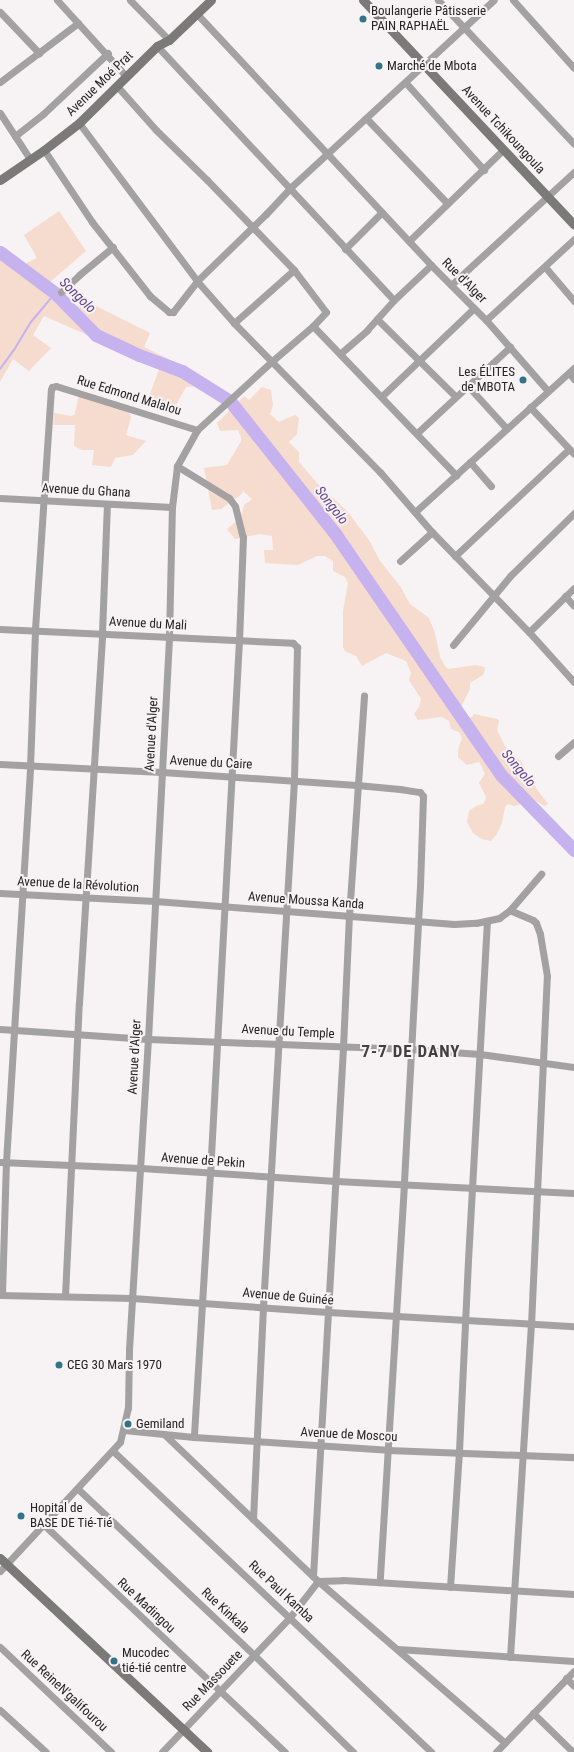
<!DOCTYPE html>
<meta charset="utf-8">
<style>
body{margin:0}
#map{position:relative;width:574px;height:1752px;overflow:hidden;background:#f7f2f4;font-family:"Roboto Condensed",sans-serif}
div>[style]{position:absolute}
.green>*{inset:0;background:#f6dbcf}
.stream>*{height:2px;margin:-1px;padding:0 1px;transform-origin:1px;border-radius:1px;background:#c6b2ee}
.river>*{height:13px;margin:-6.5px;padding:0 6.5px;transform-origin:6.5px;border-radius:6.5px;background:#c6b2ee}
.street>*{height:7px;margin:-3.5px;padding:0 3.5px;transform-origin:3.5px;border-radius:3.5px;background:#a3a1a1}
.secondary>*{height:9px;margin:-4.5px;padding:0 4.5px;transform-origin:4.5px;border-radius:4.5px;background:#7c7979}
.dots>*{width:11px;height:11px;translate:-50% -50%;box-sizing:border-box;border:2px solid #f7f2f4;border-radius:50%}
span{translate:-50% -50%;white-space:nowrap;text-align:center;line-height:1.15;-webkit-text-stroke:4px #f7f2f4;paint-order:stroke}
.poi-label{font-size:13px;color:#262425}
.left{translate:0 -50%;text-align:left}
.right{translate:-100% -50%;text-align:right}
.street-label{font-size:13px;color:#262425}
.water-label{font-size:14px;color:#61458d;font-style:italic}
.district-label{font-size:17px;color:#423f40;font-weight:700;letter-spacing:1px}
</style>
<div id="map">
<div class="green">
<div style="clip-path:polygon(59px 211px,86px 251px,50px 282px,75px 307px,86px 301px,150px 333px,144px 347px,173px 361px,223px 392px,219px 397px,199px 386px,186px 387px,171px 414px,150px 394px,160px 367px,44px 316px,33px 335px,51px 348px,29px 371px,13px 359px,0 382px,0 258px,14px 269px,37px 258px,24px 235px)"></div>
<div style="clip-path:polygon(262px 387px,271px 390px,273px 405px,270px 414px,279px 422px,295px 415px,299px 418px,297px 434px,289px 442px,299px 452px,299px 462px,317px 483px,347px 511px,369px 540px,380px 561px,400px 586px,410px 604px,429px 618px,435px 633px,440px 657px,445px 666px,448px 669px,476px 665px,484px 667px,485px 670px,483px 675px,470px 683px,470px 689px,460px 709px,461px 713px,468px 717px,472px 717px,474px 714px,497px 719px,499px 721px,497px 730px,508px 752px,521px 761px,536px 788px,548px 804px,545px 806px,536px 801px,506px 775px,494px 761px,488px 747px,474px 728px,464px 720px,415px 644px,403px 631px,371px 578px,342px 539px,336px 526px,318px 508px,298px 483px,297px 490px,312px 507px,352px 560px,373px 592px,381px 607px,402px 633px,407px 644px,470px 732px,497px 773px,510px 790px,528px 801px,515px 806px,508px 804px,505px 807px,502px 823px,497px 834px,491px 841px,482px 839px,473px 833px,467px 822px,469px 811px,476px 806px,483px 804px,485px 801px,486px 797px,479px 783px,485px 774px,481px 765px,479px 762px,467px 765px,458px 757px,458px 750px,462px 738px,459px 732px,451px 729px,449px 721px,442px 717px,418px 720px,414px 714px,419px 707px,421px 699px,409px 680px,411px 673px,406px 661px,386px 653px,362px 666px,356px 656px,345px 651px,343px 647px,343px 611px,348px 583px,345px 577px,333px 571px,333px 561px,325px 556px,317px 556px,298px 565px,265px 563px,264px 550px,273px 550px,272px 536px,260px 534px,235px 539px,227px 529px,241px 517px,244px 505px,252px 499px,242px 490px,243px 493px,221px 509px,212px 510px,204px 468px,227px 465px,241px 441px,241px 437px,238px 430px,220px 431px,217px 423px,244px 396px,249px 400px)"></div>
<div style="clip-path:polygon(79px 393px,128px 410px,131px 417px,126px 435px,146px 441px,133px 455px,115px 458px,111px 467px,92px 465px,94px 450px,82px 450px,74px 446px,75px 425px,53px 425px,54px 413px,71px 416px,75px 414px)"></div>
</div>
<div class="stream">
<div style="left:0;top:369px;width:24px;rotate:-54deg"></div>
<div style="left:14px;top:350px;width:33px;rotate:-59deg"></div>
<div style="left:31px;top:322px;width:38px;rotate:-50deg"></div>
</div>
<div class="river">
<div style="left:0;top:252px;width:69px;rotate:36.7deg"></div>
<div style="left:55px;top:293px;width:59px;rotate:45.7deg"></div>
<div style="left:96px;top:335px;width:47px;rotate:24.9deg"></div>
<div style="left:139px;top:355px;width:46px;rotate:20.4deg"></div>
<div style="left:182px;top:371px;width:57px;rotate:32deg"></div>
<div style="left:230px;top:401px;width:167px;rotate:51.6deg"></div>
<div style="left:334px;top:532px;width:295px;rotate:55.5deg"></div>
<div style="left:501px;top:775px;width:105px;rotate:45.8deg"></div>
</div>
<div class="street">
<div style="left:57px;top:0;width:103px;rotate:47.8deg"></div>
<div style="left:130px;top:0;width:56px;rotate:45.7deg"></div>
<div style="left:438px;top:0;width:198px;rotate:46.6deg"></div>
<div style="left:513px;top:0;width:91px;rotate:48.1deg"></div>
<div style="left:0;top:12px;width:57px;rotate:46.4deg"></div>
<div style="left:197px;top:14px;width:343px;rotate:47deg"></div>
<div style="left:431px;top:265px;width:78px;rotate:45deg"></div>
<div style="left:486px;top:320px;width:94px;rotate:48.9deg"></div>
<div style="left:157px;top:46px;width:347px;rotate:47deg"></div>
<div style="left:0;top:82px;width:98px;rotate:-37.1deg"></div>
<div style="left:406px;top:83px;width:117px;rotate:48.1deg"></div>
<div style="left:0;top:113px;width:55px;rotate:56.9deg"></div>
<div style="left:366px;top:118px;width:117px;rotate:46.4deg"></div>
<div style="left:79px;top:123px;width:197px;rotate:53.2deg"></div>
<div style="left:197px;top:281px;width:56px;rotate:48.6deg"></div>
<div style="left:234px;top:323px;width:209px;rotate:45.6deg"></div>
<div style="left:380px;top:472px;width:79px;rotate:49.1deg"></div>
<div style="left:432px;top:532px;width:139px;rotate:45.9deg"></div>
<div style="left:529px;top:632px;width:67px;rotate:48deg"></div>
<div style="left:15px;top:136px;width:36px;rotate:-38deg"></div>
<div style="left:43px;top:114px;width:89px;rotate:-43.2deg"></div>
<div style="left:44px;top:150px;width:87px;rotate:56.3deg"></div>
<div style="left:92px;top:222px;width:94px;rotate:51.9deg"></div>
<div style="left:150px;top:296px;width:25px;rotate:40deg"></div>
<div style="left:169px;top:312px;width:4px"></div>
<div style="left:173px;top:312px;width:39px;rotate:-52deg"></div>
<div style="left:197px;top:281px;width:96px;rotate:-44.2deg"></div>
<div style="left:266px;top:214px;width:35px;rotate:-47deg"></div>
<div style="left:290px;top:188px;width:277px;rotate:-42.7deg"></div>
<div style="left:409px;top:241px;width:131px;rotate:-44.1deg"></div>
<div style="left:345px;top:249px;width:52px;rotate:-45deg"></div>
<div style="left:545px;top:267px;width:45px;rotate:49.5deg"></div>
<div style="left:451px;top:285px;width:167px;rotate:-42.6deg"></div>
<div style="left:61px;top:292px;width:25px;rotate:-43deg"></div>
<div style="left:79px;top:275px;width:44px;rotate:-39.5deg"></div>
<div style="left:377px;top:319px;width:110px;rotate:44.6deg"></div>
<div style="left:486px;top:320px;width:120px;rotate:-42.6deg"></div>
<div style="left:234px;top:323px;width:80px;rotate:-41.5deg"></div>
<div style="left:313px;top:326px;width:207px;rotate:46.2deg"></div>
<div style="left:341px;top:353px;width:35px;rotate:-41deg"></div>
<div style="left:367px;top:330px;width:40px;rotate:-48deg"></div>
<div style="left:394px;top:300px;width:51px;rotate:-43.4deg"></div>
<div style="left:569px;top:373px;width:8px;rotate:50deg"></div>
<div style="left:467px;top:385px;width:59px;rotate:47.7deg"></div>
<div style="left:382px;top:396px;width:127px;rotate:-43.7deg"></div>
<div style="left:530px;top:407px;width:64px;rotate:46.9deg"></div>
<div style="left:417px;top:433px;width:127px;rotate:-42.8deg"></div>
<div style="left:470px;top:462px;width:32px;rotate:49deg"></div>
<div style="left:177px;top:466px;width:61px;rotate:31.6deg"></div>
<div style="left:229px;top:498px;width:10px;rotate:53deg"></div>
<div style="left:235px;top:506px;width:32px;rotate:76deg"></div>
<div style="left:243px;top:537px;width:103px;rotate:92.2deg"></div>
<div style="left:239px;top:640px;width:534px;rotate:93.11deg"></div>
<div style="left:210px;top:1173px;width:264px;rotate:93.5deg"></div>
<div style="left:0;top:498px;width:172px;rotate:3deg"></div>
<div style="left:415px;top:512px;width:215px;rotate:-42.2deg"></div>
<div style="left:455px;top:556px;width:156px;rotate:-43.2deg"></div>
<div style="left:400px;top:561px;width:43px;rotate:-42.2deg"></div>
<div style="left:565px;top:596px;width:13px;rotate:48deg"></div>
<div style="left:0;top:629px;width:293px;rotate:2.7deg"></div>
<div style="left:293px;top:643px;width:6px;rotate:45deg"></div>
<div style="left:297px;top:647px;width:133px;rotate:91.3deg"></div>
<div style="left:294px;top:780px;width:528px;rotate:93.37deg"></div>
<div style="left:263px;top:1307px;width:212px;rotate:92.7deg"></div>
<div style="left:529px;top:632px;width:63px;rotate:-44.4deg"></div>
<div style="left:453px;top:645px;width:89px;rotate:-50.4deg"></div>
<div style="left:510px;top:576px;width:90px;rotate:-44.5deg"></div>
<div style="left:558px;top:756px;width:21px;rotate:-41deg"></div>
<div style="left:0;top:764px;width:162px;rotate:2.8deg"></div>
<div style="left:162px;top:772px;width:195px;rotate:3.8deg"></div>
<div style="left:357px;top:785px;width:43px;rotate:5.3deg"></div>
<div style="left:400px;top:789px;width:20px;rotate:9deg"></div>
<div style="left:420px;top:792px;width:5px;rotate:53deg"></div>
<div style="left:423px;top:796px;width:90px;rotate:91.9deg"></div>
<div style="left:420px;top:886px;width:298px;rotate:93.1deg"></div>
<div style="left:404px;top:1184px;width:399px;rotate:93.5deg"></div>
<div style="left:0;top:893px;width:155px;rotate:3deg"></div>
<div style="left:155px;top:901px;width:300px;rotate:4.4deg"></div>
<div style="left:454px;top:924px;width:22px;rotate:-3deg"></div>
<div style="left:476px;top:923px;width:24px;rotate:-12deg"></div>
<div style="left:499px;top:918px;width:14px;rotate:-36deg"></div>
<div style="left:510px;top:910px;width:48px;rotate:-49.3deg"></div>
<div style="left:0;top:1029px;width:148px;rotate:3.9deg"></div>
<div style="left:148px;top:1039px;width:262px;rotate:2.2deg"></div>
<div style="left:410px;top:1049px;width:70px;rotate:4.1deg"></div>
<div style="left:480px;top:1054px;width:95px;rotate:7.9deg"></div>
<div style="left:0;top:1162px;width:141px;rotate:2.4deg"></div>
<div style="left:141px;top:1168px;width:195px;rotate:3.8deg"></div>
<div style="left:336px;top:1181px;width:238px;rotate:2.9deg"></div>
<div style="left:0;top:1295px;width:132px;rotate:1.3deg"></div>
<div style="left:132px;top:1298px;width:196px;rotate:4.1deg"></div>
<div style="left:328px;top:1312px;width:246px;rotate:3.3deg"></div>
<div style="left:2px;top:1295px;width:133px;rotate:-88.3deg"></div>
<div style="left:6px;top:1162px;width:396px;rotate:-86.5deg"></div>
<div style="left:30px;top:767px;width:138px;rotate:-87.9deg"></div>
<div style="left:35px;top:629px;width:240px;rotate:-86.2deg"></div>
<div style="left:51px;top:390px;width:3px;rotate:-72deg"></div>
<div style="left:52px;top:387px;width:4px;rotate:-14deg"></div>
<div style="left:56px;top:386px;width:148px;rotate:17.3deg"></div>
<div style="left:65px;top:1296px;width:293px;rotate:-87.3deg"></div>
<div style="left:79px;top:1003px;width:371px;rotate:-86.4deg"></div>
<div style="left:102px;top:633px;width:129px;rotate:-87.8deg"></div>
<div style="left:124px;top:1430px;width:70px;rotate:5.7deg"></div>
<div style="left:194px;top:1437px;width:194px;rotate:3.8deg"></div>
<div style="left:388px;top:1450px;width:186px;rotate:2.2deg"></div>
<div style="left:165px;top:1435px;width:211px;rotate:43.7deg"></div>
<div style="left:318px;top:1581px;width:247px;rotate:40.9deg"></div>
<div style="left:113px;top:1451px;width:438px;rotate:43.4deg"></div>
<div style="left:78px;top:1489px;width:242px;rotate:43.3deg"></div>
<div style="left:254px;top:1655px;width:139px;rotate:44.4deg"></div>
<div style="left:44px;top:1525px;width:331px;rotate:43.3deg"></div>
<div style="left:0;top:1571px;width:176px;rotate:-47.1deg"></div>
<div style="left:120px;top:1442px;width:35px;rotate:-77deg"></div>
<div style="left:128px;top:1408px;width:59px;rotate:-89deg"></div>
<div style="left:129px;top:1349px;width:311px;rotate:-86.5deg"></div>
<div style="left:148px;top:1039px;width:403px;rotate:-87deg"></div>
<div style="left:169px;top:637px;width:130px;rotate:-88.7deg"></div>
<div style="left:172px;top:507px;width:41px;rotate:-83deg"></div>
<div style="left:177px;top:466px;width:41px;rotate:-60.9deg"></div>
<div style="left:197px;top:430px;width:100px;rotate:-42.6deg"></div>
<div style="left:271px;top:362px;width:55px;rotate:-40.6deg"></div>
<div style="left:313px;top:326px;width:19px;rotate:-47deg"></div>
<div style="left:326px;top:312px;width:53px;rotate:-127.3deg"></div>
<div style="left:294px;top:270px;width:125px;rotate:-134deg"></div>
<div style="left:207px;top:180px;width:71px;rotate:-135.6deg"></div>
<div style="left:156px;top:130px;width:59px;rotate:-131.6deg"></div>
<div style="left:313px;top:1576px;width:530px;rotate:-86.75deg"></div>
<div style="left:343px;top:1047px;width:131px;rotate:-87.4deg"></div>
<div style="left:349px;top:916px;width:221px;rotate:-86.1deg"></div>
<div style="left:450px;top:1587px;width:136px;rotate:-86.2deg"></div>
<div style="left:459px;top:1451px;width:191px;rotate:-87.3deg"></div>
<div style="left:468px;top:1260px;width:339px;rotate:-86.8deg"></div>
<div style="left:0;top:1647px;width:153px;rotate:43.4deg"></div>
<div style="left:398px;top:1649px;width:176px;rotate:3.9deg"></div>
<div style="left:510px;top:1657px;width:333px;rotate:-86.4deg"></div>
<div style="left:531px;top:1325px;width:349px;rotate:-87.4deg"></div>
<div style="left:547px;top:976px;width:43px;rotate:-99.5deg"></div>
<div style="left:540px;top:934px;width:12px;rotate:-110deg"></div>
<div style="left:536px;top:923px;width:4px;rotate:-135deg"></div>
<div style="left:533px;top:920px;width:25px;rotate:-157deg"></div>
<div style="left:566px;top:1678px;width:11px;rotate:45deg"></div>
<div style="left:0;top:1710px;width:62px;rotate:42.4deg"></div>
<div style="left:533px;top:1713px;width:56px;rotate:44.3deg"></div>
<div style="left:162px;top:1752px;width:186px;rotate:-46.5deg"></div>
<div style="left:290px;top:1617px;width:46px;rotate:-52.1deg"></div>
<div style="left:318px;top:1581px;width:25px;rotate:-2deg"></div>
<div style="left:343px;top:1580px;width:231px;rotate:3.5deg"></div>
<div style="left:496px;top:1752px;width:112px;rotate:-46.1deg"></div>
</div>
<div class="secondary">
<div style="left:363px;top:0;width:308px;rotate:46.8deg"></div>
<div style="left:0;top:180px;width:53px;rotate:-34.3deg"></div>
<div style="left:44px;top:150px;width:44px;rotate:-37.6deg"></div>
<div style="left:79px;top:123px;width:110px;rotate:-44.6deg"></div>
<div style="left:157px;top:46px;width:13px;rotate:-27deg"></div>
<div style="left:169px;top:40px;width:58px;rotate:-43.6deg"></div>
<div style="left:0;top:1558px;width:284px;rotate:43.1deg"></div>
</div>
<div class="dots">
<div style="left:363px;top:19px;background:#327386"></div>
<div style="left:379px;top:66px;background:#327386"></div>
<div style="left:523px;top:380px;background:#327386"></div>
<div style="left:59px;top:1365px;background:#327386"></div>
<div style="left:128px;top:1424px;background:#327386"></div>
<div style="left:21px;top:1516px;background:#327386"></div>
<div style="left:114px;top:1661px;background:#327386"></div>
</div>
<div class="poi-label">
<span class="left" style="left:371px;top:19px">Boulangerie Pâtisserie<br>PAIN RAPHAËL</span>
<span class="left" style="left:387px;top:66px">Marché de Mbota</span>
<span class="right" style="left:515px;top:380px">Les ÉLITES<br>de MBOTA</span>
<span class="left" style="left:67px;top:1365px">CEG 30 Mars 1970</span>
<span class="left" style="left:136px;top:1424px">Gemiland</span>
<span class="left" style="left:30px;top:1516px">Hopital de<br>BASE DE Tié-Tié</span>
<span class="left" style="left:122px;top:1661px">Mucodec<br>tié-tié centre</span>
</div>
<div class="street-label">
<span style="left:100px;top:84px;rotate:-44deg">Avenue Moé Prat</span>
<span style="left:503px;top:130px;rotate:47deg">Avenue Tchikoungoula</span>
<span style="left:464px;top:281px;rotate:45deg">Rue d'Alger</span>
<span style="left:129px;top:396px;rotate:17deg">Rue Edmond Malalou</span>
<span style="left:86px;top:491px;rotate:3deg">Avenue du Ghana</span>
<span style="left:148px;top:624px;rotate:3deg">Avenue du Mali</span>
<span style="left:152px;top:734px;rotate:-87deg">Avenue d'Alger</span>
<span style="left:211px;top:763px;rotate:3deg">Avenue du Caire</span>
<span style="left:78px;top:885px;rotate:3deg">Avenue de la Révolution</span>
<span style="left:306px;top:901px;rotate:4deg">Avenue Moussa Kanda</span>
<span style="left:288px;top:1032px;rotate:3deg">Avenue du Temple</span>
<span style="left:135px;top:1057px;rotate:-87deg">Avenue d'Alger</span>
<span style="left:203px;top:1161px;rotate:4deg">Avenue de Pekin</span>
<span style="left:288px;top:1297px;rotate:5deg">Avenue de Guinée</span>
<span style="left:349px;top:1435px;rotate:3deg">Avenue de Moscou</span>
<span style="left:281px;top:1592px;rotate:43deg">Rue Paul Kamba</span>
<span style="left:146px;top:1606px;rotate:43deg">Rue Madingou</span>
<span style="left:225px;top:1611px;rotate:43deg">Rue Kinkala</span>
<span style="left:213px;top:1681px;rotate:-46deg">Rue Massouete</span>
<span style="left:64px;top:1691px;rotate:43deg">Rue ReineN'galifourou</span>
</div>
<div class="water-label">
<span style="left:78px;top:295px;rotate:44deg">Songolo</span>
<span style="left:332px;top:505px;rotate:52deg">Songolo</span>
<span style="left:519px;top:768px;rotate:50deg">Songolo</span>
</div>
<div class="district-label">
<span style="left:411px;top:1052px">7-7 DE DANY</span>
</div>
</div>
